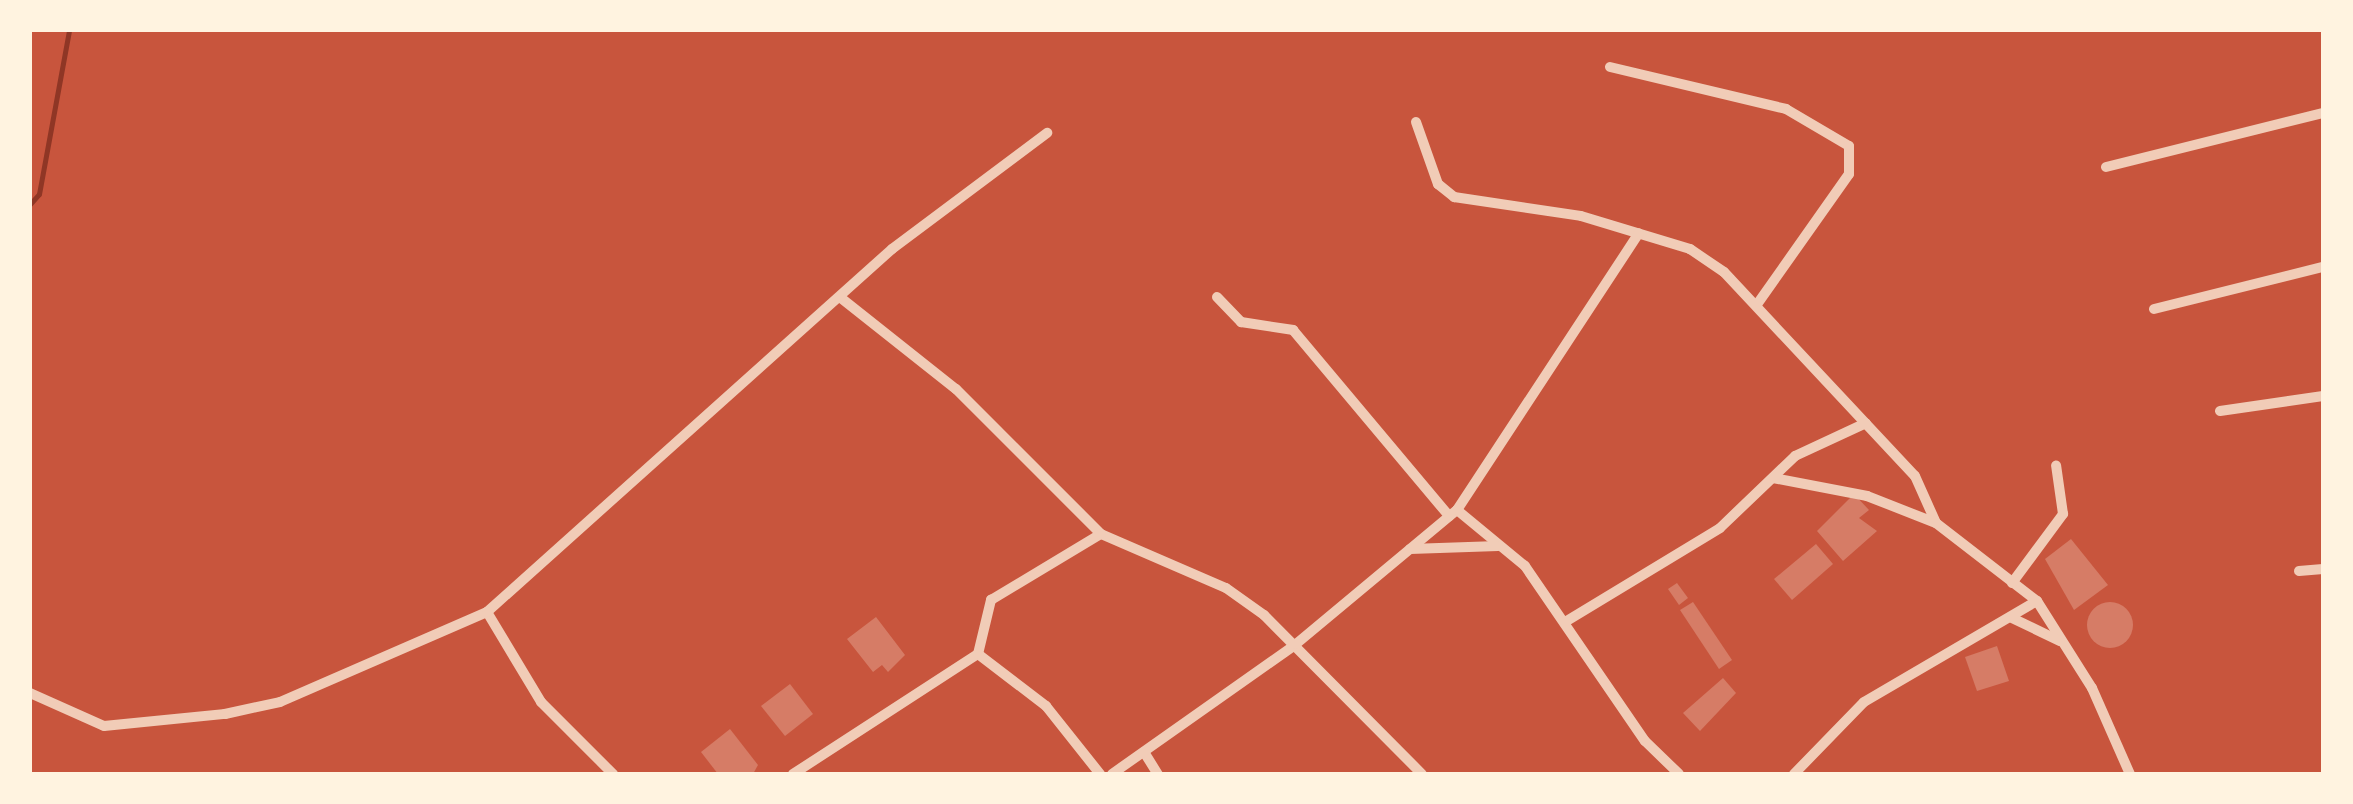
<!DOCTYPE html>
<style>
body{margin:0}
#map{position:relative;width:2353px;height:804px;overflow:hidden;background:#c8553d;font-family:Overpass,sans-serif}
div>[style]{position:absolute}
.stream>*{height:5px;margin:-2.5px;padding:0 2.5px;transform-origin:2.5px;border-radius:2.5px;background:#8f3625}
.building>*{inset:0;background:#d67c66}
.round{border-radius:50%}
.minor>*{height:10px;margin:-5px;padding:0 5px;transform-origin:5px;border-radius:5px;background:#f1ccb7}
span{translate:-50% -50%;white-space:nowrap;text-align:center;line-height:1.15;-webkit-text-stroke:10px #fff3e0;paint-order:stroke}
.frame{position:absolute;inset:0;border:32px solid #fff3e0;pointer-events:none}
</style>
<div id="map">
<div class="stream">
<div style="left:30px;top:204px;width:13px;rotate:-48deg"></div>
<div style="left:39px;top:194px;width:167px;rotate:-79.6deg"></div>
</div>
<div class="building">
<div style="clip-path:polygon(1854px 494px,1869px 510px,1859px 518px,1877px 531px,1843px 561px,1817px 531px)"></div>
<div style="clip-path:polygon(2071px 539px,2108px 585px,2074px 610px,2045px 559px)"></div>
<div style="clip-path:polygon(1816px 544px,1833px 564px,1792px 600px,1774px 579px)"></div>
<div style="clip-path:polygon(1677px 583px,1688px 598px,1679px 605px,1668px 589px)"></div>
<div style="clip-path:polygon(1693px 602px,1732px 660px,1719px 669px,1680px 610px)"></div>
<div class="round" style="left:2087px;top:602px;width:46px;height:46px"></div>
<div style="clip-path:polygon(876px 617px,905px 655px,888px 672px,882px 665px,873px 672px,847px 639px)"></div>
<div style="clip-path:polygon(1997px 646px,2009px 681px,1977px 691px,1965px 657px)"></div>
<div style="clip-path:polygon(1723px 678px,1736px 693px,1700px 731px,1683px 713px)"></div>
<div style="clip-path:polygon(790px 684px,813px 714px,785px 736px,761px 706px)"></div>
<div style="clip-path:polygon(730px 729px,758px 765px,753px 774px,718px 774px,701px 752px)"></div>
</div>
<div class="minor">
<div style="left:1610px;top:67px;width:181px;rotate:13.4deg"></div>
<div style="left:1786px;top:109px;width:73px;rotate:30.4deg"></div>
<div style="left:1849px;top:146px;width:28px;rotate:90deg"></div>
<div style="left:1849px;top:174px;width:158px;rotate:125.2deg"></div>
<div style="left:1416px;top:122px;width:66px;rotate:70.5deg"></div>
<div style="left:1438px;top:184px;width:21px;rotate:39deg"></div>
<div style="left:1454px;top:197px;width:128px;rotate:8.5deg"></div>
<div style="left:1581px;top:216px;width:114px;rotate:16.8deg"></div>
<div style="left:1690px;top:249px;width:41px;rotate:34.1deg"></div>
<div style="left:1724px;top:272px;width:279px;rotate:46.9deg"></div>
<div style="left:1915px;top:476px;width:51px;rotate:65.9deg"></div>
<div style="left:1936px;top:523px;width:128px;rotate:37.7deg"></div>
<div style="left:2037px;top:601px;width:103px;rotate:57.7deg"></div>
<div style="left:2092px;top:688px;width:94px;rotate:66.2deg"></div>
<div style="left:2106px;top:167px;width:224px;rotate:-14deg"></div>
<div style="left:1217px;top:297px;width:35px;rotate:46deg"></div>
<div style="left:1241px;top:322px;width:53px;rotate:8.7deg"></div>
<div style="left:1293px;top:330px;width:243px;rotate:50deg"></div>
<div style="left:841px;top:298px;width:147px;rotate:38.4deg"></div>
<div style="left:956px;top:389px;width:205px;rotate:45deg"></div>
<div style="left:1101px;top:534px;width:136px;rotate:23.4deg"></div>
<div style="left:1226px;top:588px;width:47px;rotate:35.4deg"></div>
<div style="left:1264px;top:615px;width:224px;rotate:45.2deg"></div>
<div style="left:2154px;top:309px;width:174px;rotate:-14deg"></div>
<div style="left:2220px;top:411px;width:104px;rotate:-8.3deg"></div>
<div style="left:1773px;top:478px;width:96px;rotate:10.8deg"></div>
<div style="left:1867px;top:496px;width:74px;rotate:21.4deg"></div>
<div style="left:1457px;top:510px;width:88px;rotate:39.5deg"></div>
<div style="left:1525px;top:566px;width:212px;rotate:55.6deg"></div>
<div style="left:1645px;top:741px;width:47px;rotate:44.1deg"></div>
<div style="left:1410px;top:549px;width:88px;rotate:-2deg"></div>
<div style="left:2299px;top:571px;width:24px;rotate:-5deg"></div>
<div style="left:2012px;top:583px;width:86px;rotate:-53.5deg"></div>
<div style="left:2063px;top:514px;width:49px;rotate:-98.1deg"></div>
<div style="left:487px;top:612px;width:105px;rotate:59deg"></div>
<div style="left:541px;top:702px;width:102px;rotate:45deg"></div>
<div style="left:2012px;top:618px;width:53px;rotate:25.6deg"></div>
<div style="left:1565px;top:622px;width:181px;rotate:-31.2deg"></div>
<div style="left:1720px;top:528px;width:104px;rotate:-43.8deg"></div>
<div style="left:1795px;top:456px;width:78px;rotate:-24.9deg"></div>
<div style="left:978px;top:654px;width:56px;rotate:-76.5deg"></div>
<div style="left:991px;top:600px;width:128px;rotate:-31deg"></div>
<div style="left:30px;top:693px;width:81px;rotate:24deg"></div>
<div style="left:104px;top:726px;width:122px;rotate:-5.7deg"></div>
<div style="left:225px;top:714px;width:56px;rotate:-12.3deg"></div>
<div style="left:280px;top:702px;width:226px;rotate:-23.5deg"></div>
<div style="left:487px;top:612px;width:544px;rotate:-41.87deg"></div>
<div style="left:892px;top:249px;width:194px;rotate:-36.8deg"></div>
<div style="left:1144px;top:752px;width:26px;rotate:58deg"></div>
<div style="left:793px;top:774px;width:221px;rotate:-33deg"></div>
<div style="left:978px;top:654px;width:86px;rotate:37.4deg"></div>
<div style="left:1046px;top:706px;width:87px;rotate:51.5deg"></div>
<div style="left:1112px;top:774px;width:225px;rotate:-35.2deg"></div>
<div style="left:1296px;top:644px;width:209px;rotate:-39.8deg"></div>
<div style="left:1457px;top:510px;width:331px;rotate:-56.7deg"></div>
<div style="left:1794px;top:774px;width:100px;rotate:-45.8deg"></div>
<div style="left:1864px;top:702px;width:200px;rotate:-30.3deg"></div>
</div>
<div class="frame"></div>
</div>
